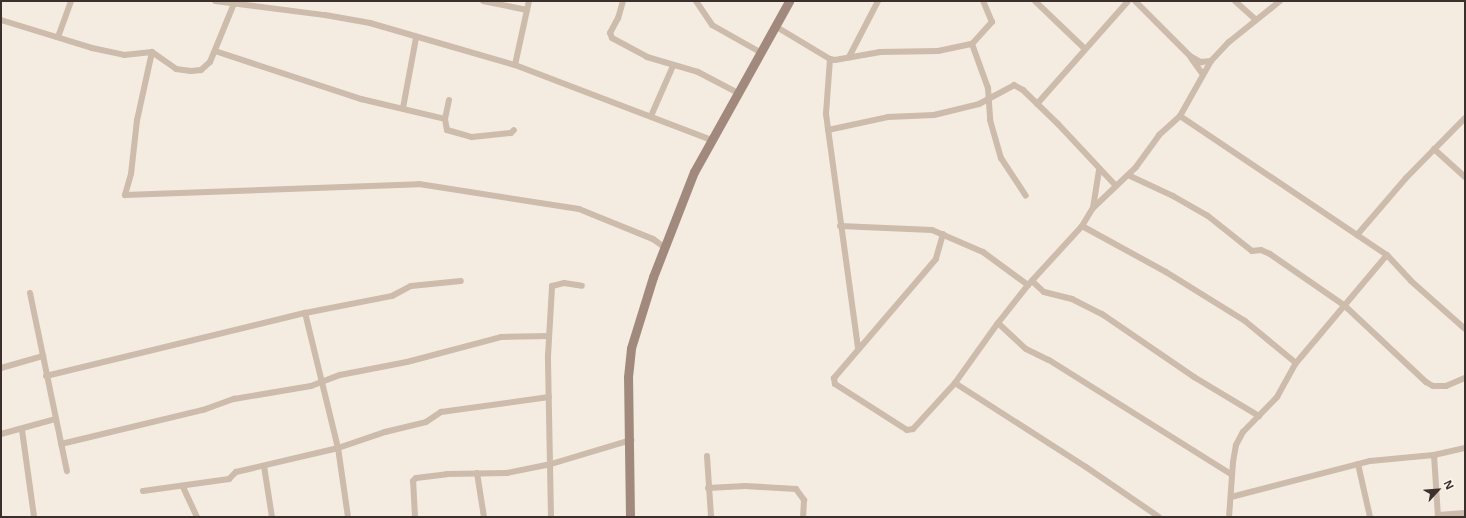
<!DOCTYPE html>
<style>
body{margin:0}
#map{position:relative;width:1466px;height:518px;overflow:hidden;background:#f4ebe1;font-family:"Noto Sans",sans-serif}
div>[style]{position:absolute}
.street>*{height:6px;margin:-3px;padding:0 3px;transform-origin:3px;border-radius:3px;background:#cdbbac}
.secondary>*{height:9px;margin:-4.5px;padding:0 4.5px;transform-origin:4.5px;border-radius:4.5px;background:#a18a7d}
span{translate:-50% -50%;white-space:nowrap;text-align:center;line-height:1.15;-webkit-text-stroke:3px #fbf5ee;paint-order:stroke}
.frame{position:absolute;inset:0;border:2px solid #3b302b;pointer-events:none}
.north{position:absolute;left:1418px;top:470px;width:40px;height:40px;-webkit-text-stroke:3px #fbf5ee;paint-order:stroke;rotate:64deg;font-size:11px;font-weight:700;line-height:16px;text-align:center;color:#3b302b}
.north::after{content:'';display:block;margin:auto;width:14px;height:18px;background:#3b302b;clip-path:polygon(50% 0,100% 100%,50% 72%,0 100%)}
</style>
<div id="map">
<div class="street">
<div style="left:215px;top:1px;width:111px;rotate:7.3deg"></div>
<div style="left:325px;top:15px;width:46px;rotate:10.1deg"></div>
<div style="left:370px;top:23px;width:151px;rotate:16.2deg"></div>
<div style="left:515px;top:65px;width:210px;rotate:20.9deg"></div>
<div style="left:483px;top:1px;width:45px;rotate:11.6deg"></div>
<div style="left:623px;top:1px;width:18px;rotate:106deg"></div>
<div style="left:618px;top:18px;width:17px;rotate:118deg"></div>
<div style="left:610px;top:33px;width:5px;rotate:68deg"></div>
<div style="left:612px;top:38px;width:40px;rotate:28deg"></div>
<div style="left:647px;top:57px;width:53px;rotate:16.4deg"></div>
<div style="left:698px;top:72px;width:45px;rotate:27.7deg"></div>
<div style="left:696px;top:1px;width:29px;rotate:56deg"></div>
<div style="left:712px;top:25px;width:55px;rotate:29.4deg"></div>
<div style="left:1035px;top:1px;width:69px;rotate:43.8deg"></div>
<div style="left:1135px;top:1px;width:78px;rotate:45deg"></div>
<div style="left:1190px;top:56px;width:13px;rotate:29deg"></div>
<div style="left:1201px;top:62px;width:10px;rotate:-6deg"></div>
<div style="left:1235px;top:1px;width:28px;rotate:42deg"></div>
<div style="left:1px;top:20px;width:95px;rotate:17.1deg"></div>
<div style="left:92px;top:48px;width:33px;rotate:12deg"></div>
<div style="left:124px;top:55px;width:28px;rotate:-6deg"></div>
<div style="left:152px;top:52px;width:29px;rotate:35deg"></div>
<div style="left:176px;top:69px;width:15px;rotate:8deg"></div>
<div style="left:191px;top:71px;width:10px;rotate:-6deg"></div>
<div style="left:201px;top:70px;width:12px;rotate:-42deg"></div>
<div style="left:210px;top:62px;width:66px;rotate:-67.7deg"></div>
<div style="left:775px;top:26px;width:64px;rotate:31deg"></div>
<div style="left:830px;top:59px;width:5px;rotate:11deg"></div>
<div style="left:835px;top:60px;width:46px;rotate:-10.1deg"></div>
<div style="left:880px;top:52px;width:58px;rotate:-1deg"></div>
<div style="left:938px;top:51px;width:35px;rotate:-12deg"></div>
<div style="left:972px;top:44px;width:47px;rotate:70deg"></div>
<div style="left:988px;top:88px;width:32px;rotate:86deg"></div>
<div style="left:990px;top:120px;width:40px;rotate:74deg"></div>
<div style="left:1001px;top:158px;width:45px;rotate:56.7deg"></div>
<div style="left:58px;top:37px;width:38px;rotate:-70deg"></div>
<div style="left:972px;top:44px;width:30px;rotate:-48deg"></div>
<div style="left:992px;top:22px;width:23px;rotate:-113deg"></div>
<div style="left:215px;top:51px;width:154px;rotate:18.2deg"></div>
<div style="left:361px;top:99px;width:86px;rotate:13.4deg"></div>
<div style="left:152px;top:52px;width:70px;rotate:102.4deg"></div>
<div style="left:137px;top:120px;width:54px;rotate:96.3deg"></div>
<div style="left:131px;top:174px;width:22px;rotate:106deg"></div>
<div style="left:125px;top:195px;width:294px;rotate:-2.1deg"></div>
<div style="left:419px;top:184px;width:162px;rotate:8.9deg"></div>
<div style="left:579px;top:209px;width:80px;rotate:22.1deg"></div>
<div style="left:653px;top:239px;width:14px;rotate:36deg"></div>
<div style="left:849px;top:57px;width:63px;rotate:-62.6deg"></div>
<div style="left:1191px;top:58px;width:19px;rotate:54deg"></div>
<div style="left:830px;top:59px;width:55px;rotate:94.2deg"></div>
<div style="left:826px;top:114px;width:237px;rotate:82.2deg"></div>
<div style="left:515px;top:65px;width:66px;rotate:-77.7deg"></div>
<div style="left:449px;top:100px;width:19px;rotate:102deg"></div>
<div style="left:445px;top:119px;width:11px;rotate:80deg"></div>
<div style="left:447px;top:130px;width:26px;rotate:16deg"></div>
<div style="left:472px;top:137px;width:39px;rotate:-6deg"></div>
<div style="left:511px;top:133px;width:4px;rotate:-45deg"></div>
<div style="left:1037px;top:104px;width:137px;rotate:-48.5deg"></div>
<div style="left:403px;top:108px;width:71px;rotate:-79.5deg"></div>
<div style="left:651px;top:116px;width:55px;rotate:-66.3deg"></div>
<div style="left:1180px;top:116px;width:249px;rotate:33.9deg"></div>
<div style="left:1387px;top:255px;width:35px;rotate:47deg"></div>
<div style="left:1411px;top:281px;width:72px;rotate:41.6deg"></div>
<div style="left:828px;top:130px;width:61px;rotate:-12.2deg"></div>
<div style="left:888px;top:117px;width:46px;rotate:-2.5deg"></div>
<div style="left:934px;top:115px;width:46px;rotate:-13.7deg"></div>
<div style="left:979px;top:104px;width:40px;rotate:-28deg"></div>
<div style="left:1014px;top:85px;width:10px;rotate:29deg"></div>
<div style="left:1023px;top:90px;width:49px;rotate:44.2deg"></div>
<div style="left:1058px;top:124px;width:85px;rotate:46.9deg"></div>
<div style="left:1434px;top:149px;width:42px;rotate:42.1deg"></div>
<div style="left:1128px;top:175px;width:50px;rotate:25deg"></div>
<div style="left:1173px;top:196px;width:40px;rotate:29.7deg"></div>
<div style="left:1208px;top:216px;width:56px;rotate:38.5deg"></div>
<div style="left:1252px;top:251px;width:9px;rotate:-6deg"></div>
<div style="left:1261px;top:250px;width:10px;rotate:24deg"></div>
<div style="left:1270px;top:254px;width:91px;rotate:34.7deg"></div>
<div style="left:1345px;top:306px;width:111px;rotate:43.2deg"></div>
<div style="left:1426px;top:382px;width:8px;rotate:30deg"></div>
<div style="left:1433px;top:386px;width:13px"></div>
<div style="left:1446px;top:386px;width:21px;rotate:-23deg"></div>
<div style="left:1093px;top:208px;width:38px;rotate:-81deg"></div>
<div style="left:840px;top:226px;width:92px;rotate:2.5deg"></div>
<div style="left:932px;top:230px;width:56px;rotate:23.3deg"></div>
<div style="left:983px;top:252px;width:56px;rotate:36.3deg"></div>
<div style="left:1082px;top:226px;width:96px;rotate:28.7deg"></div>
<div style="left:1166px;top:272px;width:93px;rotate:31.8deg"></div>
<div style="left:1245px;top:321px;width:66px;rotate:39.5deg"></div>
<div style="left:943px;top:234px;width:26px;rotate:106deg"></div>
<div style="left:936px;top:259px;width:157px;rotate:130.6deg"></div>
<div style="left:834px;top:378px;width:6px;rotate:81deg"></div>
<div style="left:835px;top:384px;width:85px;rotate:32.6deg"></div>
<div style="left:907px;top:430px;width:6px;rotate:-9deg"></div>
<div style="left:913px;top:429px;width:62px;rotate:-47.6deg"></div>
<div style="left:955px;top:383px;width:74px;rotate:-54.4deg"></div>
<div style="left:998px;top:323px;width:48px;rotate:-51.7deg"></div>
<div style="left:1028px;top:285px;width:80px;rotate:-47.5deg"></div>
<div style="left:1082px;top:226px;width:21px;rotate:-59deg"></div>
<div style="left:1093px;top:208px;width:59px;rotate:-43.6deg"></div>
<div style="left:1136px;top:167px;width:39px;rotate:-54deg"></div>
<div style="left:1159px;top:135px;width:28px;rotate:-42deg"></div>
<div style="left:1180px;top:116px;width:63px;rotate:-60.6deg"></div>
<div style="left:1211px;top:61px;width:26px;rotate:-47deg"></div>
<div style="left:1229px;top:42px;width:65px;rotate:-38.8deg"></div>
<div style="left:1357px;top:235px;width:75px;rotate:-49.3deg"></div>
<div style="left:1406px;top:178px;width:84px;rotate:-45.5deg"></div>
<div style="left:1032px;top:281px;width:16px;rotate:43deg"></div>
<div style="left:1044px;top:292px;width:29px;rotate:14deg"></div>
<div style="left:1072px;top:299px;width:34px;rotate:27deg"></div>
<div style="left:1102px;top:314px;width:112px;rotate:34.4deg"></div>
<div style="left:1194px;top:377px;width:76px;rotate:31deg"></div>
<div style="left:30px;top:293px;width:182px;rotate:78.3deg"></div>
<div style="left:998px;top:323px;width:38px;rotate:43deg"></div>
<div style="left:1026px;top:349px;width:25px;rotate:26deg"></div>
<div style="left:1049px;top:360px;width:216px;rotate:32.1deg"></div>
<div style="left:1px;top:368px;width:44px;rotate:-15.9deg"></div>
<div style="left:46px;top:376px;width:267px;rotate:-13.7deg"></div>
<div style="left:955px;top:383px;width:156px;rotate:32.7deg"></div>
<div style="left:1086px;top:467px;width:88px;rotate:34.4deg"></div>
<div style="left:22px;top:430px;width:88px;rotate:82.1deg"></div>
<div style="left:1px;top:434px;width:56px;rotate:-15.5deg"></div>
<div style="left:61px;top:444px;width:146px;rotate:-13.5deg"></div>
<div style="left:203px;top:410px;width:33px;rotate:-20deg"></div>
<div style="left:234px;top:399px;width:78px;rotate:-9.6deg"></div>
<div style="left:311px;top:386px;width:31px;rotate:-21deg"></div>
<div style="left:340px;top:375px;width:68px;rotate:-11deg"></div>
<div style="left:407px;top:362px;width:97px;rotate:-14.9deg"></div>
<div style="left:501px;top:337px;width:48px;rotate:-1.2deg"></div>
<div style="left:1434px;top:455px;width:62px;rotate:86.3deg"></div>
<div style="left:707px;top:456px;width:61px;rotate:86.2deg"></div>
<div style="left:1358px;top:464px;width:54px;rotate:77.2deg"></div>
<div style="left:264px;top:466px;width:52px;rotate:81.1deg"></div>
<div style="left:477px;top:473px;width:45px;rotate:81deg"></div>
<div style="left:183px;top:487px;width:33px;rotate:65deg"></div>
<div style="left:708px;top:488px;width:37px;rotate:-3deg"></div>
<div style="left:745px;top:486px;width:51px;rotate:3.4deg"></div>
<div style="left:796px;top:489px;width:14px;rotate:54deg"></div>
<div style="left:804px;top:500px;width:17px;rotate:93deg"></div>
<div style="left:143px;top:491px;width:87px;rotate:-7.9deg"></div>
<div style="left:229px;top:479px;width:10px;rotate:-45deg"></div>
<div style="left:236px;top:472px;width:105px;rotate:-13.2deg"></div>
<div style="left:338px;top:448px;width:50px;rotate:-18.8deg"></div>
<div style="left:385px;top:432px;width:42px;rotate:-13.7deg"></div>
<div style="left:426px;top:422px;width:18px;rotate:-34deg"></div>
<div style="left:441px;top:412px;width:109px;rotate:-7.9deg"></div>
<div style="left:1231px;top:497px;width:144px;rotate:-14.5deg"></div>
<div style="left:1370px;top:461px;width:64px;rotate:-5.4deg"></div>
<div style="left:1434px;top:455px;width:32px;rotate:-13deg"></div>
<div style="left:1438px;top:515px;width:27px;rotate:-4deg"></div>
<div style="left:348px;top:517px;width:70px;rotate:-98.2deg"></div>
<div style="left:338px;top:448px;width:139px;rotate:-103.7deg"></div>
<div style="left:305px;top:313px;width:89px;rotate:-11.1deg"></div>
<div style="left:392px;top:296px;width:21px;rotate:-28deg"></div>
<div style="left:411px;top:286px;width:50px;rotate:-5.7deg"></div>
<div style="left:415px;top:517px;width:36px;rotate:-93deg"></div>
<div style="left:413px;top:481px;width:4px;rotate:-45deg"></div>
<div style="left:416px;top:478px;width:31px;rotate:-7deg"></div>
<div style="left:447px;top:474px;width:60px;rotate:-1deg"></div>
<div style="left:507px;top:473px;width:45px;rotate:-11.6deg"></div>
<div style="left:551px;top:464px;width:84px;rotate:-16.7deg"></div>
<div style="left:551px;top:517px;width:161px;rotate:-91.1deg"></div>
<div style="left:548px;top:356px;width:70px;rotate:-86.7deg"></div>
<div style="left:552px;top:286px;width:12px;rotate:-14deg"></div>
<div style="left:564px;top:283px;width:18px;rotate:9deg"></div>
<div style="left:1229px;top:517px;width:55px;rotate:-85.8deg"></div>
<div style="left:1233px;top:462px;width:17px;rotate:-80deg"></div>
<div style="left:1236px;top:445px;width:15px;rotate:-62deg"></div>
<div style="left:1243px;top:432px;width:49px;rotate:-45.8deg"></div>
<div style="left:1277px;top:397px;width:39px;rotate:-61deg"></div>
<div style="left:1296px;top:363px;width:141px;rotate:-49.9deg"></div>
</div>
<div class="secondary">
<div style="left:630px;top:517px;width:140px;rotate:-90.8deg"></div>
<div style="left:628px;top:377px;width:29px;rotate:-84deg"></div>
<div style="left:631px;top:348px;width:74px;rotate:-72.8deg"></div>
<div style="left:653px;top:277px;width:113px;rotate:-68.7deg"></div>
<div style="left:694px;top:172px;width:196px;rotate:-60.9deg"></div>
</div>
<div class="frame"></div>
<div class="north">N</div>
</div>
